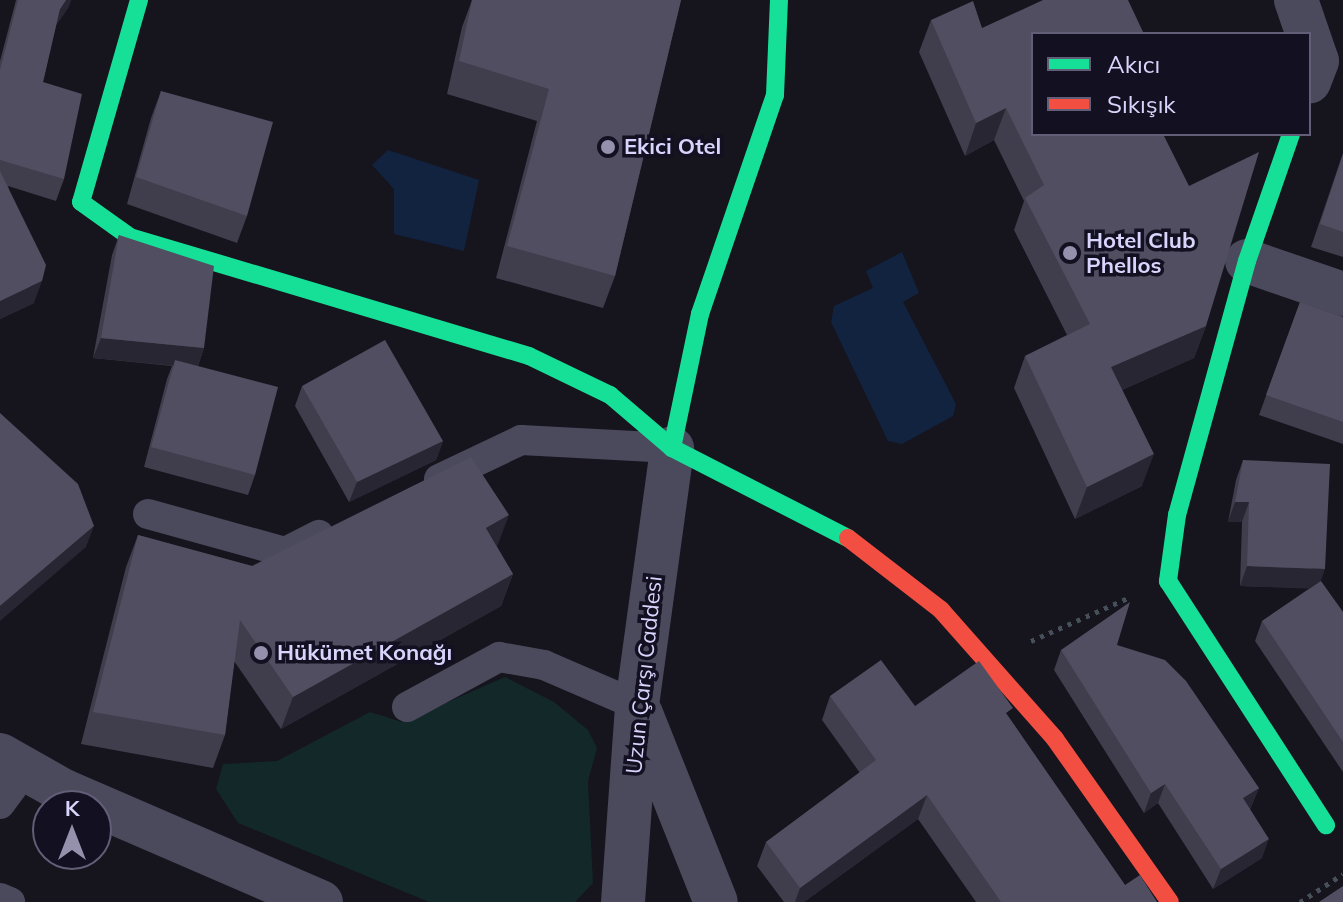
<!DOCTYPE html>
<meta charset="utf-8">
<style>
body{margin:0}
#map{position:relative;width:1343px;height:902px;overflow:hidden;background:#16141d;font-family:Mulish,sans-serif}
div>[style]{position:absolute}
.green>*{inset:0;background:#132828}
.water>*{inset:0;background:#122340}
.path>*{height:5px;margin-top:-2.5px;transform-origin:0;background:repeating-linear-gradient(90deg,#46505b 0 4px,transparent 0 10px)}
.lane>*{height:30px;margin:-15px;padding:0 15px;transform-origin:15px;border-radius:15px;background:#4b4a5d}
.street>*{height:44px;margin:-22px;padding:0 22px;transform-origin:22px;border-radius:22px;background:#4b4a5d}
.fast>*{height:18px;margin:-9px;padding:0 9px;transform-origin:9px;border-radius:9px;background:#16e098}
.jam>*{height:18px;margin:-9px;padding:0 9px;transform-origin:9px;border-radius:9px;background:#f24e42}
.wall>*{inset:0;background:#403d4d}
.shaded-wall>*{inset:0;background:#282632}
.building>*{inset:0;background:#504e60}
.dots>*{width:22px;height:22px;translate:-50% -50%;box-sizing:border-box;border:4px solid #131021;border-radius:50%}
span{translate:-50% -50%;white-space:nowrap;text-align:center;line-height:1.15;-webkit-text-stroke:7px #131021;paint-order:stroke}
.poi-label{font-size:22px;color:#d9d4fb;font-weight:700}
.left{translate:0 -50%;text-align:left}
.street-label{font-size:22px;color:#d9d4fb}
.legend{position:absolute;left:1031px;top:32px;width:280px;height:104px;box-sizing:border-box;background:#131021;border:2px solid #625e78;margin:0;padding:10px 14px;list-style:none;font-size:24px;color:#d9d4fb}
.legend li{display:flex;align-items:center;gap:16px;height:40px}
.legend b{width:40px;border:2px solid #625e78}
.north{position:absolute;left:32px;top:790px;width:80px;height:80px;box-sizing:border-box;background:#131021;border:2px solid #625e78;border-radius:50%;rotate:0deg;font-size:22px;font-weight:700;line-height:32px;text-align:center;color:#d9d4fb}
.north::after{content:'';display:block;margin:auto;width:28px;height:36px;background:#9591ad;clip-path:polygon(50% 0,100% 100%,50% 72%,0 100%)}
</style>
<div id="map">
<div class="green">
<div style="clip-path:polygon(505px 677px,554px 702px,588px 730px,597px 748px,588px 781px,593px 883px,575px 902px,429px 902px,238px 823px,216px 789px,223px 764px,277px 761px,370px 712px,402px 722px)"></div>
</div>
<div class="water">
<div style="clip-path:polygon(388px 150px,479px 180px,464px 251px,394px 234px,394px 189px,372px 165px)"></div>
<div style="clip-path:polygon(902px 252px,919px 293px,903px 302px,956px 404px,953px 416px,902px 444px,888px 441px,831px 322px,834px 306px,873px 288px,866px 271px)"></div>
</div>
<div class="path">
<div style="left:1031px;top:641px;width:106px;rotate:-23.9deg"></div>
<div style="left:1300px;top:902px;width:51px;rotate:-33.1deg"></div>
</div>
<div class="lane">
<div style="left:439px;top:479px;width:91px;rotate:-25.4deg"></div>
<div style="left:521px;top:440px;width:151px;rotate:3deg"></div>
<div style="left:148px;top:514px;width:142px;rotate:15.5deg"></div>
<div style="left:285px;top:552px;width:38px;rotate:-27deg"></div>
<div style="left:407px;top:707px;width:105px;rotate:-28.5deg"></div>
<div style="left:499px;top:657px;width:46px;rotate:10.1deg"></div>
<div style="left:544px;top:665px;width:101px;rotate:23.3deg"></div>
<div style="left:0;top:804px;width:44px;rotate:-53.4deg"></div>
<div style="left:0;top:898px;width:11px;rotate:22deg"></div>
</div>
<div class="street">
<div style="left:1296px;top:0;width:36px;rotate:71deg"></div>
<div style="left:1309px;top:38px;width:24px;rotate:71deg"></div>
<div style="left:1317px;top:61px;width:22px;rotate:111deg"></div>
<div style="left:1247px;top:261px;width:102px;rotate:19deg"></div>
<div style="left:641px;top:714px;width:202px;rotate:68.3deg"></div>
<div style="left:0;top:755px;width:73px;rotate:29.4deg"></div>
<div style="left:64px;top:791px;width:280px;rotate:23.4deg"></div>
<div style="left:623px;top:902px;width:197px;rotate:-85.9deg"></div>
<div style="left:637px;top:705px;width:259px;rotate:-82.2deg"></div>
</div>
<div class="fast">
<div style="left:139px;top:0;width:210px;rotate:106deg"></div>
<div style="left:81px;top:202px;width:60px;rotate:35.5deg"></div>
<div style="left:130px;top:237px;width:416px;rotate:16.6deg"></div>
<div style="left:529px;top:356px;width:90px;rotate:25.7deg"></div>
<div style="left:610px;top:395px;width:82px;rotate:40.5deg"></div>
<div style="left:672px;top:448px;width:198px;rotate:27.1deg"></div>
<div style="left:1291px;top:134px;width:134px;rotate:109.1deg"></div>
<div style="left:1247px;top:261px;width:263px;rotate:105.4deg"></div>
<div style="left:1177px;top:515px;width:67px;rotate:97.8deg"></div>
<div style="left:1168px;top:581px;width:291px;rotate:57.1deg"></div>
<div style="left:672px;top:448px;width:137px;rotate:-78.2deg"></div>
<div style="left:700px;top:314px;width:231px;rotate:-71.1deg"></div>
<div style="left:775px;top:95px;width:95px;rotate:-87.6deg"></div>
</div>
<div class="jam">
<div style="left:848px;top:538px;width:118px;rotate:37.7deg"></div>
<div style="left:941px;top:610px;width:172px;rotate:48.5deg"></div>
<div style="left:1055px;top:739px;width:199px;rotate:54.8deg"></div>
</div>
<div class="wall">
<div style="clip-path:polygon(16px 0,71px 0,68px 8px,56px 25px,43px 82px,64px 179px,56px 201px,8px 186px,34px 303px,0 319px,0 61px)"></div>
<div style="clip-path:polygon(472px 0,681px 0,615px 276px,603px 308px,496px 278px,537px 121px,447px 94px,462px 27px)"></div>
<div style="clip-path:polygon(931px 20px,982px 28px,1033px 34px,1206px 326px,1194px 358px,1122px 390px,1142px 486px,1075px 519px,1014px 388px,1025px 356px,1067px 335px,1014px 230px,1024px 201px,994px 140px,965px 156px,919px 52px)"></div>
<div style="clip-path:polygon(161px 91px,247px 216px,237px 243px,127px 204px,151px 118px)"></div>
<div style="clip-path:polygon(1343px 153px,1343px 257px,1311px 247px)"></div>
<div style="clip-path:polygon(119px 235px,204px 348px,198px 366px,255px 475px,248px 495px,144px 467px,167px 379px,172px 366px,93px 358px,112px 255px)"></div>
<div style="clip-path:polygon(1300px 302px,1343px 317px,1343px 444px,1259px 415px)"></div>
<div style="clip-path:polygon(302px 386px,443px 441px,436px 460px,349px 502px,295px 406px)"></div>
<div style="clip-path:polygon(1243px 460px,1320px 582px,1343px 612px,1343px 772px,1255px 641px,1262px 621px,1310px 588px,1240px 586px,1242px 522px,1228px 522px,1236px 480px)"></div>
<div style="clip-path:polygon(138px 535px,252px 566px,497px 547px,513px 574px,501px 606px,281px 729px,234px 661px,225px 735px,213px 768px,81px 744px,126px 567px)"></div>
<div style="clip-path:polygon(1117px 645px,1259px 788px,1251px 807px,1250px 809px,1262px 858px,1213px 889px,1158px 803px,1144px 813px,1054px 670px,1061px 650px)"></div>
<div style="clip-path:polygon(830px 696px,1009px 718px,1125px 885px,1157px 902px,976px 902px,918px 819px,804px 902px,784px 902px,757px 866px,766px 842px,860px 773px,822px 720px)"></div>
</div>
<div class="shaded-wall">
<div style="clip-path:polygon(66px 0,71px 0,68px 8px,52px 31px,60px 9px)"></div>
<div style="clip-path:polygon(1006px 108px,994px 140px,965px 156px,976px 123px)"></div>
<div style="clip-path:polygon(42px 281px,34px 303px,0 319px,0 301px)"></div>
<div style="clip-path:polygon(1206px 326px,1194px 358px,1099px 400px,1111px 367px)"></div>
<div style="clip-path:polygon(101px 338px,204px 348px,197px 368px,93px 358px)"></div>
<div style="clip-path:polygon(443px 441px,436px 460px,349px 502px,357px 482px)"></div>
<div style="clip-path:polygon(1154px 454px,1142px 486px,1075px 519px,1087px 487px)"></div>
<div style="clip-path:polygon(1235px 502px,1249px 502px,1242px 522px,1228px 522px)"></div>
<div style="clip-path:polygon(509px 515px,497px 547px,486px 528px)"></div>
<div style="clip-path:polygon(94px 526px,86px 547px,0 621px,0 606px)"></div>
<div style="clip-path:polygon(1247px 566px,1325px 569px,1318px 589px,1240px 586px)"></div>
<div style="clip-path:polygon(513px 574px,501px 606px,281px 729px,293px 697px)"></div>
<div style="clip-path:polygon(1165px 784px,1158px 803px,1144px 813px,1151px 793px)"></div>
<div style="clip-path:polygon(1259px 788px,1251px 807px,1236px 817px,1243px 798px)"></div>
<div style="clip-path:polygon(927px 795px,918px 819px,804px 902px,795px 902px,800px 888px)"></div>
<div style="clip-path:polygon(1269px 839px,1262px 858px,1213px 889px,1221px 869px)"></div>
</div>
<div class="building">
<div style="clip-path:polygon(18px 0,66px 0,60px 9px,43px 82px,82px 94px,64px 179px,0 160px,0 70px)"></div>
<div style="clip-path:polygon(472px 0,681px 0,615px 276px,507px 246px,549px 89px,459px 61px)"></div>
<div style="clip-path:polygon(1043px 0,1128px 0,1144px 34px,1033px 34px,1033px 134px,1163px 134px,1189px 186px,1259px 152px,1206px 326px,1111px 367px,1154px 454px,1087px 487px,1025px 356px,1090px 324px,1025px 198px,1044px 185px,1006px 108px,976px 123px,931px 20px,973px 1px,982px 28px)"></div>
<div style="clip-path:polygon(161px 91px,273px 122px,247px 216px,136px 177px)"></div>
<div style="clip-path:polygon(1343px 154px,1343px 232px,1320px 224px)"></div>
<div style="clip-path:polygon(0 171px,46px 265px,42px 281px,0 301px)"></div>
<div style="clip-path:polygon(119px 235px,214px 266px,204px 348px,101px 338px)"></div>
<div style="clip-path:polygon(1300px 302px,1343px 317px,1343px 422px,1266px 395px)"></div>
<div style="clip-path:polygon(385px 340px,443px 441px,357px 482px,302px 386px)"></div>
<div style="clip-path:polygon(175px 360px,278px 387px,255px 475px,151px 447px)"></div>
<div style="clip-path:polygon(0 413px,78px 484px,94px 526px,0 606px)"></div>
<div style="clip-path:polygon(471px 457px,509px 515px,486px 528px,513px 574px,293px 697px,240px 620px,225px 735px,93px 712px,138px 535px,252px 566px)"></div>
<div style="clip-path:polygon(1243px 460px,1330px 464px,1325px 569px,1247px 566px,1249px 502px,1235px 502px)"></div>
<div style="clip-path:polygon(1321px 581px,1343px 612px,1343px 742px,1262px 621px)"></div>
<div style="clip-path:polygon(1130px 602px,1117px 645px,1165px 660px,1186px 681px,1259px 788px,1243px 798px,1269px 839px,1221px 869px,1165px 784px,1151px 793px,1061px 650px)"></div>
<div style="clip-path:polygon(881px 660px,915px 706px,979px 661px,1013px 708px,1006px 713px,1125px 885px,1140px 875px,1157px 902px,1001px 902px,927px 795px,800px 888px,766px 842px,876px 760px,830px 696px)"></div>
<div style="clip-path:polygon(1343px 886px,1343px 902px,1319px 902px)"></div>
</div>
<div class="dots">
<div style="left:608px;top:147px;background:#9591ad"></div>
<div style="left:1070px;top:253px;background:#9591ad"></div>
<div style="left:261px;top:653px;background:#9591ad"></div>
</div>
<div class="poi-label">
<span class="left" style="left:624px;top:147px">Ekici Otel</span>
<span class="left" style="left:1086px;top:253px">Hotel Club<br>Phellos</span>
<span class="left" style="left:277px;top:653px">Hükümet Konağı</span>
</div>
<div class="street-label">
<span style="left:644px;top:675px;rotate:-84deg">Uzun Çarşı Caddesi</span>
</div>
<ul class="legend">
<li><b style="height:10px;background:#16e098"></b>Akıcı</li>
<li><b style="height:10px;background:#f24e42"></b>Sıkışık</li>
</ul>
<div class="north">K</div>
</div>
